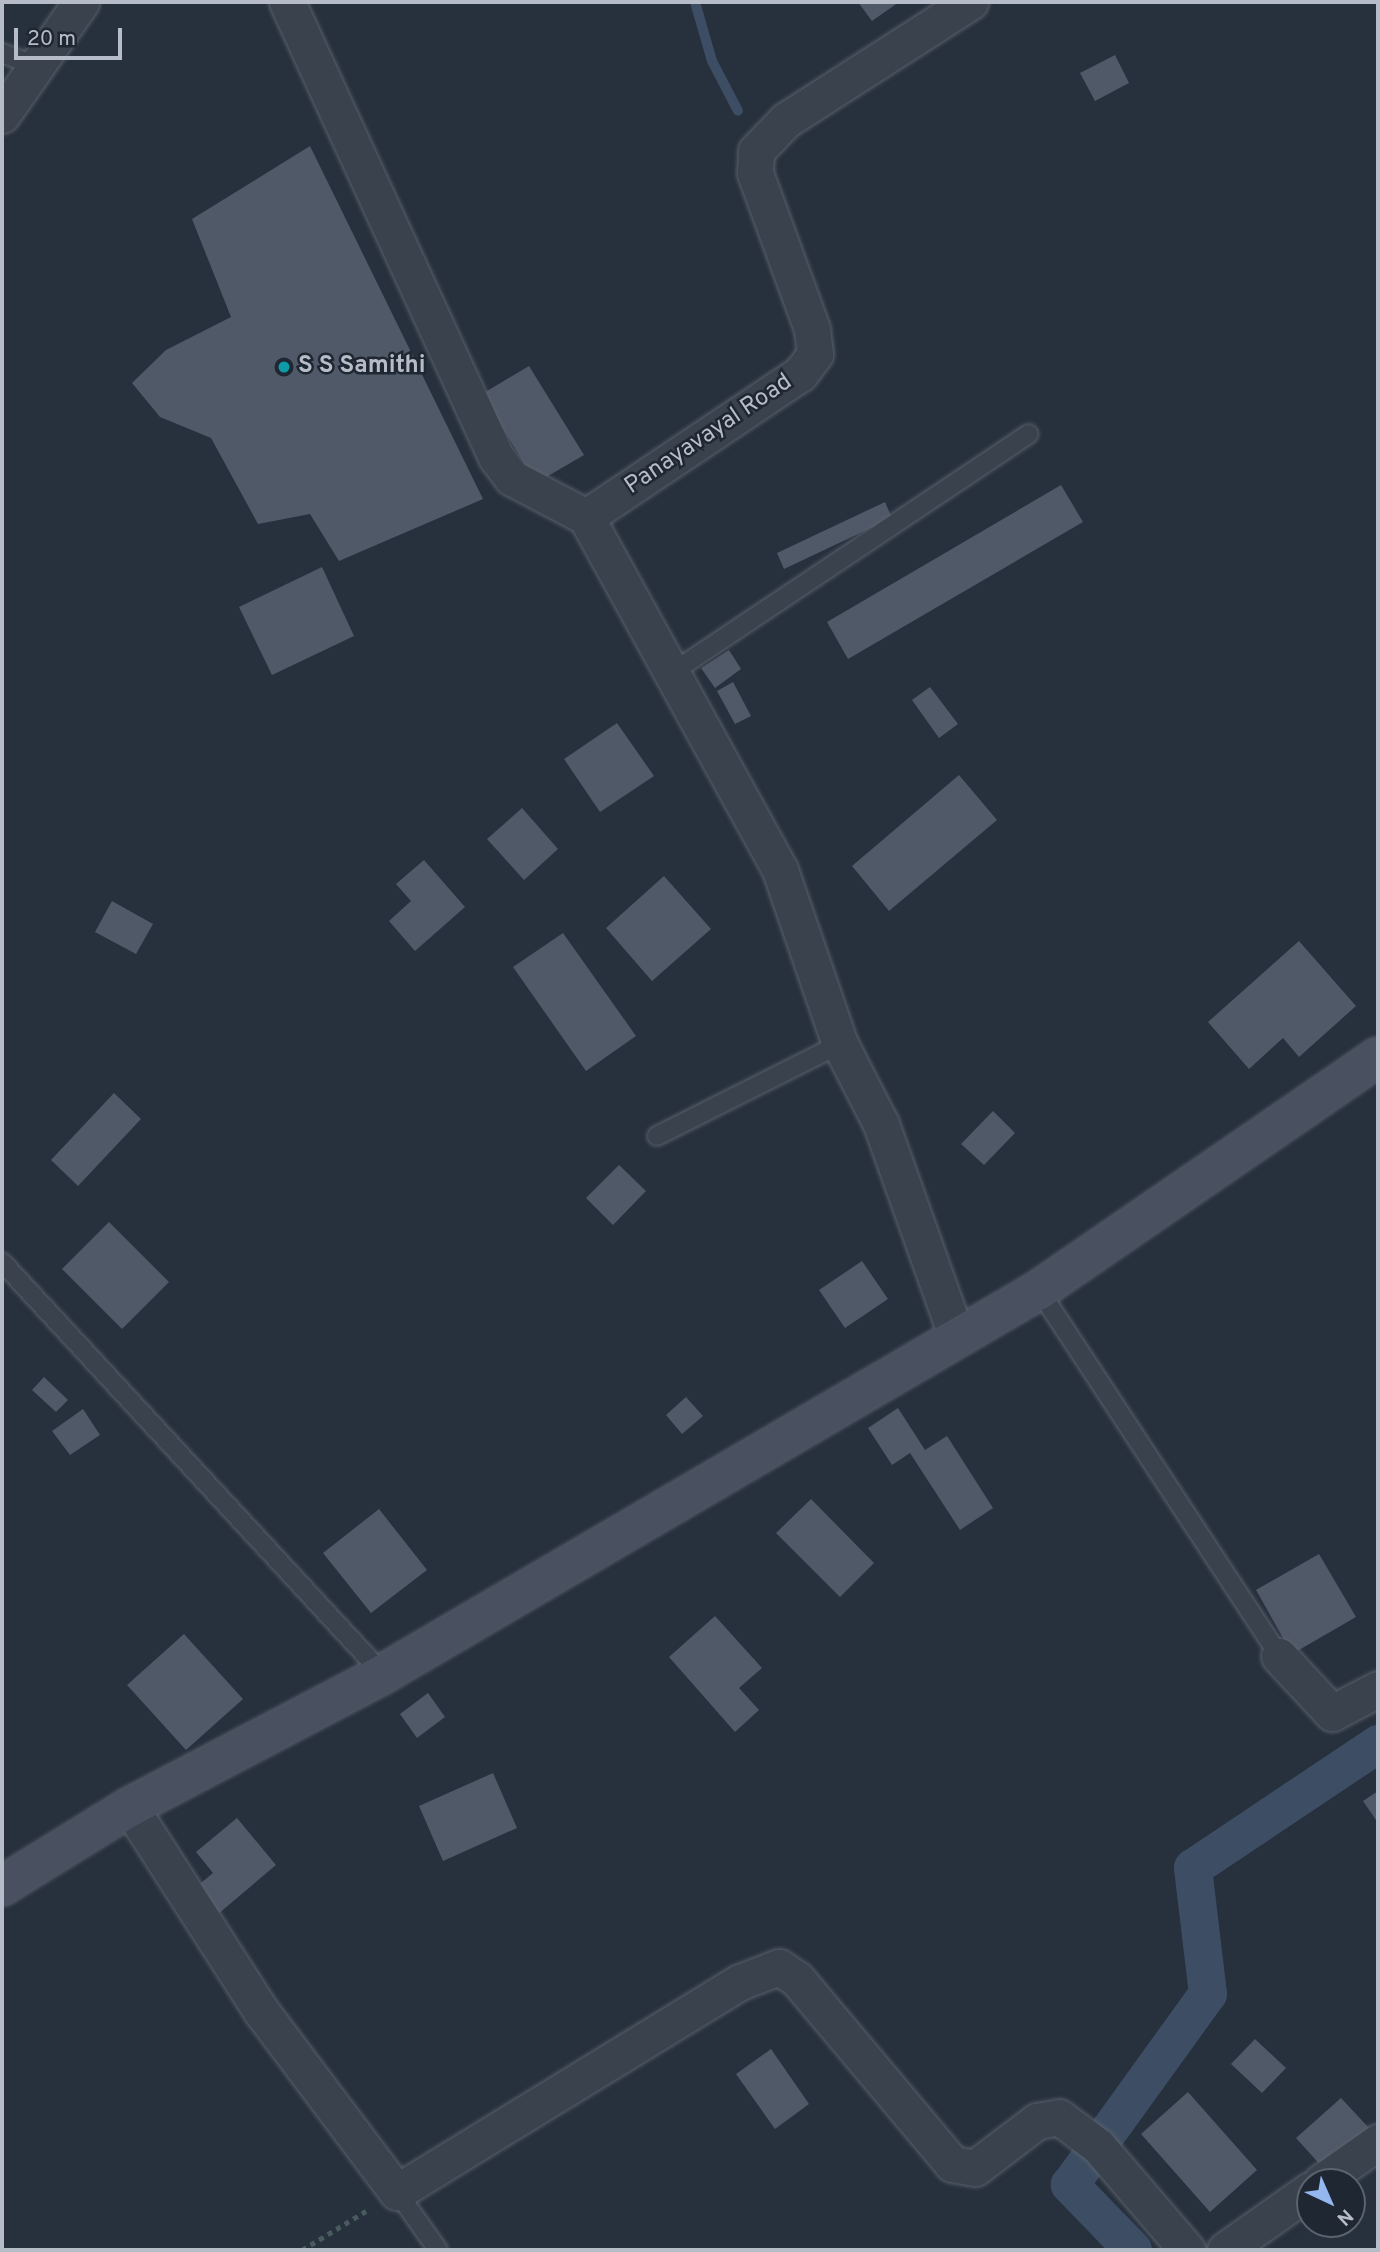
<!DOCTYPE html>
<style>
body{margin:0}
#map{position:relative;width:1380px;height:2252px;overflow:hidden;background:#27303d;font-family:Overpass,sans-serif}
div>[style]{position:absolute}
.stream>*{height:10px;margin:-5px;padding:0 5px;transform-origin:5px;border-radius:5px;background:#3d4e64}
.canal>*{height:38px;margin:-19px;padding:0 19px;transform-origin:19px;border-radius:19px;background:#3d4e64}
.building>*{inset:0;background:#505968}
.path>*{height:4.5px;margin-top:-2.25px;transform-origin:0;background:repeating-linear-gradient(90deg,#485a5d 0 5px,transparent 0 10px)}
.roads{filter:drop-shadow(0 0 2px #58606b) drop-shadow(0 0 2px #58606b)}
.lane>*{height:18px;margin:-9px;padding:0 9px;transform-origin:9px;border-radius:9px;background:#3a424d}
.street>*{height:35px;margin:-17.5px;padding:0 17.5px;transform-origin:17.5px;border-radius:17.5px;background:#3a424d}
.secondary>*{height:38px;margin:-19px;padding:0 19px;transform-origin:19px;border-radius:19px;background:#495160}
.dots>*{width:19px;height:19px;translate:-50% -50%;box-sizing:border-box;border:4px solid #1f2732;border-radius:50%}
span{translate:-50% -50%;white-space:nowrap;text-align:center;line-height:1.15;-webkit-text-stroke:5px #1f2732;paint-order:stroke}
.poi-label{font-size:24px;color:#b6bdc8;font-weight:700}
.left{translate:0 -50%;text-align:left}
.street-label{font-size:24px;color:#b6bdc8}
.frame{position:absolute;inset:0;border:4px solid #b6bdc8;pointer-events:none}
.north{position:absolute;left:1296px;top:2168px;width:70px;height:70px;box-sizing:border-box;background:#1f2732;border:2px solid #5b636e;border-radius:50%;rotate:136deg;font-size:19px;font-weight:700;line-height:28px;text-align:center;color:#b6bdc8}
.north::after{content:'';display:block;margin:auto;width:24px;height:32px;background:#94b7f0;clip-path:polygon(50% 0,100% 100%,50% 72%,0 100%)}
.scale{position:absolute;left:14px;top:28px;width:108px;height:32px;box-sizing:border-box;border:4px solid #b6bdc8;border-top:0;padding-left:9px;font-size:21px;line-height:24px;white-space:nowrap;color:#b6bdc8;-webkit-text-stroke:5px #1f2732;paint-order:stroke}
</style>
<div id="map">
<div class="stream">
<div style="left:695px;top:2px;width:61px;rotate:73.9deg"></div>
<div style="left:712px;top:61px;width:56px;rotate:62.5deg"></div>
</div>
<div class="canal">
<div style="left:1133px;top:2250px;width:91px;rotate:-134.1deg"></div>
<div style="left:1070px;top:2185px;width:236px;rotate:-54.2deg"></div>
<div style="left:1208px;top:1994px;width:127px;rotate:-96.8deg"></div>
<div style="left:1193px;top:1868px;width:223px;rotate:-33.8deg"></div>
</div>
<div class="building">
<div style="clip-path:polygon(858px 2px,899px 2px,872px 21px)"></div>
<div style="clip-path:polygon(1115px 55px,1129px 83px,1095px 101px,1080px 73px)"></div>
<div style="clip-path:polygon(310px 146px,483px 499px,339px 561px,310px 514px,258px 524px,211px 438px,160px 417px,132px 383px,166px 350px,231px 317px,192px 219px)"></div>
<div style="clip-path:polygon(529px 366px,584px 455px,536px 483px,482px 394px)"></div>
<div style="clip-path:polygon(1061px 485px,1083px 522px,848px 659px,827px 622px)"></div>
<div style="clip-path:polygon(885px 502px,892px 518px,784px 569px,777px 553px)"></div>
<div style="clip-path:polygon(322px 567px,354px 636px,272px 675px,239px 607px)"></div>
<div style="clip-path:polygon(729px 650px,741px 669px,715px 688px,701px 668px)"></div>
<div style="clip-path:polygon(733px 682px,751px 716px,735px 724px,717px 691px)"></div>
<div style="clip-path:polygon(930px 687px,958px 724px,939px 738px,912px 700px)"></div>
<div style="clip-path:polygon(617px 723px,654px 776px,600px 812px,564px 759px)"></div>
<div style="clip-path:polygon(959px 775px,997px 820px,889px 911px,852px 866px)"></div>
<div style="clip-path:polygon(522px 808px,558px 849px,524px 880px,487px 839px)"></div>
<div style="clip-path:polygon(424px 860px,465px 907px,415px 951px,389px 921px,411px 901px,396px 884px)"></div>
<div style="clip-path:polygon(664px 876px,711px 929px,652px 981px,606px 928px)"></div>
<div style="clip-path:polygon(112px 901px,153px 924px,136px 954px,95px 932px)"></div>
<div style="clip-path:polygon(563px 933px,636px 1036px,586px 1071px,513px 967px)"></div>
<div style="clip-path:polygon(1299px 941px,1356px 1006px,1299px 1057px,1283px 1038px,1249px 1069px,1208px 1022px)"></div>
<div style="clip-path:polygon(114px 1093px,141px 1119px,78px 1186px,51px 1160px)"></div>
<div style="clip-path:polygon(993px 1111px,1015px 1133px,984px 1165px,961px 1144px)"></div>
<div style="clip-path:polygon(619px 1165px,646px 1191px,613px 1225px,586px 1198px)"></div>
<div style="clip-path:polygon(109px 1222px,169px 1282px,122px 1329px,62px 1269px)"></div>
<div style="clip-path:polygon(862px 1261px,888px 1299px,845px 1328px,819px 1290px)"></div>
<div style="clip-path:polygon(44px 1377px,68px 1400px,56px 1412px,32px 1390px)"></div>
<div style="clip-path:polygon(686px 1397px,703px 1416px,682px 1434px,666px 1415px)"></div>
<div style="clip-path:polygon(898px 1408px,925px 1450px,947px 1436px,993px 1508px,960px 1530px,910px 1453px,892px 1465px,868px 1428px)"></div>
<div style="clip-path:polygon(83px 1409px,100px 1435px,70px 1455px,52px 1431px)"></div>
<div style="clip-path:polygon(811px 1499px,874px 1563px,840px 1597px,776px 1533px)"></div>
<div style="clip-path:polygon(379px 1509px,427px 1570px,371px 1613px,323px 1553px)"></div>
<div style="clip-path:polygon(1319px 1554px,1356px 1617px,1292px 1654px,1256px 1590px)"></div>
<div style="clip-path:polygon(715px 1616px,762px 1668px,739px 1688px,759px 1710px,735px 1732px,669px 1657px)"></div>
<div style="clip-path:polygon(184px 1634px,243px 1699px,186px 1750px,127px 1685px)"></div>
<div style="clip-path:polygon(428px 1693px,445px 1717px,417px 1738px,400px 1714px)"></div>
<div style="clip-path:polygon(493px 1773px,517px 1828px,443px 1861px,419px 1806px)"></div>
<div style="clip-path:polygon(1378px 1791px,1378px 1823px,1363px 1801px)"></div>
<div style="clip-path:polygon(237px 1818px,276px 1865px,218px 1914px,195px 1888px,213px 1873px,196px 1852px)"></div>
<div style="clip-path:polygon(1255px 2039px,1286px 2068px,1262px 2093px,1231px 2064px)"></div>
<div style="clip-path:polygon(771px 2049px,809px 2104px,775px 2129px,736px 2074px)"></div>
<div style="clip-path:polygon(1188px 2092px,1257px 2170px,1210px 2212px,1141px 2134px)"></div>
<div style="clip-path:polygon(1341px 2098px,1369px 2128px,1324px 2169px,1296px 2138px)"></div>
</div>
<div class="path">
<div style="left:302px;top:2250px;width:75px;rotate:-31.4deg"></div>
</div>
<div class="roads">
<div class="lane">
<div style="left:2px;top:53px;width:36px;rotate:21deg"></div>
<div style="left:673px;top:672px;width:428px;rotate:-33.8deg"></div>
<div style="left:657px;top:1136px;width:205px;rotate:-26.7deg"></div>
<div style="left:2px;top:1262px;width:561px;rotate:47.24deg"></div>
<div style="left:1039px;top:1290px;width:438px;rotate:56.7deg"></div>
<div style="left:397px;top:2192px;width:71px;rotate:54.7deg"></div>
</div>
<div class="street">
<div style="left:287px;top:2px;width:501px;rotate:65.33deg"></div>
<div style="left:496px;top:457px;width:26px;rotate:53deg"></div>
<div style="left:512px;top:478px;width:84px;rotate:27.8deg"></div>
<div style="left:586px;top:517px;width:403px;rotate:61.2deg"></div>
<div style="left:780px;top:870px;width:184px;rotate:71deg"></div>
<div style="left:840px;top:1044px;width:90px;rotate:62.9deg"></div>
<div style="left:881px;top:1124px;width:224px;rotate:70.4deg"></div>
<div style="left:2px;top:115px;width:138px;rotate:-55deg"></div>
<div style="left:586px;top:517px;width:257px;rotate:-33.8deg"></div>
<div style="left:800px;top:374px;width:25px;rotate:-53deg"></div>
<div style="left:815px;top:354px;width:25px;rotate:-97deg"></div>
<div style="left:812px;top:329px;width:166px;rotate:-110.1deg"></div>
<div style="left:755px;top:173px;width:22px;rotate:-87deg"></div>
<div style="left:756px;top:151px;width:43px;rotate:-45.9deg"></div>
<div style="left:786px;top:120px;width:219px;rotate:-32.7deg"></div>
<div style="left:1279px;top:1656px;width:78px;rotate:47.1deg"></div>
<div style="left:1332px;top:1713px;width:52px;rotate:-27.6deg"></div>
<div style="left:130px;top:1807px;width:242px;rotate:57.3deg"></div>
<div style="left:261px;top:2011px;width:226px;rotate:53.1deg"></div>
<div style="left:397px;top:2192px;width:402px;rotate:-31.5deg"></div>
<div style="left:740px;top:1982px;width:42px;rotate:-21deg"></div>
<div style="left:779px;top:1967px;width:22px;rotate:34deg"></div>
<div style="left:797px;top:1979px;width:241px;rotate:50deg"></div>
<div style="left:952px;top:2164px;width:23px;rotate:10deg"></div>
<div style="left:975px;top:2168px;width:78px;rotate:-37.2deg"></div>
<div style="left:1037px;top:2121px;width:22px;rotate:-10deg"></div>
<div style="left:1059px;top:2117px;width:49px;rotate:36.6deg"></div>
<div style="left:1098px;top:2146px;width:137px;rotate:49.4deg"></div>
<div style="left:1321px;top:2182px;width:70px;rotate:-35.1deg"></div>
<div style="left:1225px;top:2250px;width:104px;rotate:-35.2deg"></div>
</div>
<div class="secondary">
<div style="left:2px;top:1886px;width:150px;rotate:-31.7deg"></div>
<div style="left:130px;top:1807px;width:286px;rotate:-27.7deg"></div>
<div style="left:383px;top:1674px;width:760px;rotate:-30.34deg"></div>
<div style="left:1039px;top:1290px;width:411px;rotate:-34.5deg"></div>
</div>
</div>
<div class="dots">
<div style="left:284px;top:367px;background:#0f9aa8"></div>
</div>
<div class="poi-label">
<span class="left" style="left:298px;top:367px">S S Samithi</span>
</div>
<div class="street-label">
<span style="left:709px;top:435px;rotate:-34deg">Panayavayal Road</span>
</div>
<div class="frame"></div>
<div class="north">N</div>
<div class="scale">20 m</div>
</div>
